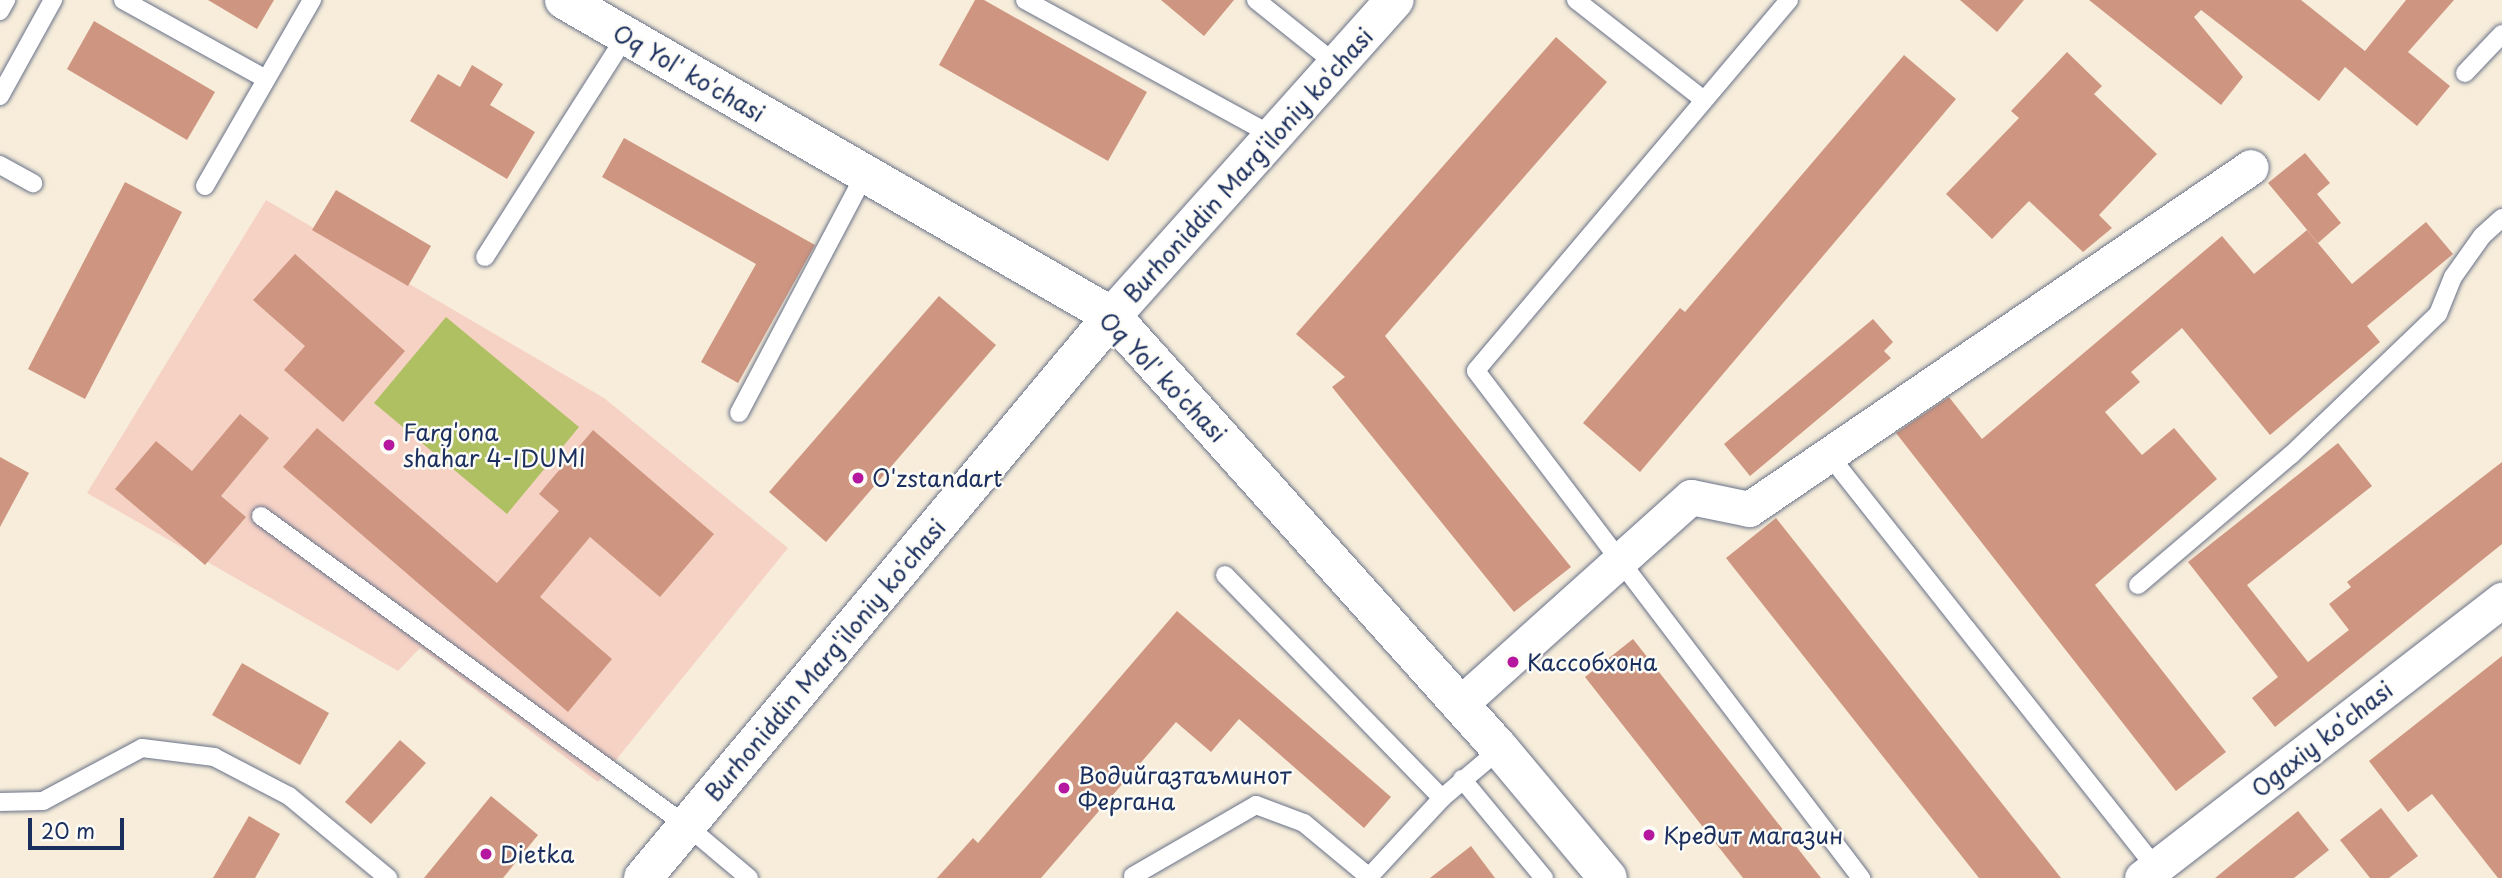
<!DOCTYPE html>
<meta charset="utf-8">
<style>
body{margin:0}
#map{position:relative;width:2502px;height:878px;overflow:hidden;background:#f7edda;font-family:"Playpen Sans",sans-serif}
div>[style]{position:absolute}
.built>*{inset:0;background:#f6d2c5}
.green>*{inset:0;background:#afc063}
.building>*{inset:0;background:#ce9681}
.roads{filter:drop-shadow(0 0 2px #687289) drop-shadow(0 0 2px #687289)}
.lane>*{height:18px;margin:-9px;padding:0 9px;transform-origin:9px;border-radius:9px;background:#fff}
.street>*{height:35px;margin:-17.5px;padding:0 17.5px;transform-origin:17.5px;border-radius:17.5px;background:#fff}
.secondary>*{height:38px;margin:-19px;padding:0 19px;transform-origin:19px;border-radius:19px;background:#fff}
.dots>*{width:19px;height:19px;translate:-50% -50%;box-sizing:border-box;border:4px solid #fdfcf7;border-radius:50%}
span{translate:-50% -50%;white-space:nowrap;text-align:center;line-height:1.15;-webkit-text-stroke:5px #fdfcf7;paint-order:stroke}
.street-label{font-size:23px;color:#1b2f5e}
.poi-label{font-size:23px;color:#1b2f5e}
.left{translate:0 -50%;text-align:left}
.scale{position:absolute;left:28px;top:818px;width:96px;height:32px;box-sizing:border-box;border:4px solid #1b2f5e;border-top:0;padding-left:9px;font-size:21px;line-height:24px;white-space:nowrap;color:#1b2f5e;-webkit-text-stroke:5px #fdfcf7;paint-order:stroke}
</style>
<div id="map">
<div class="built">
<div style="clip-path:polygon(266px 200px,604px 398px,788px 548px,598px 782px,420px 648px,398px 671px,87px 493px)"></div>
</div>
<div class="green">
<div style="clip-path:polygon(446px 317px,579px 427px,507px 514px,374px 403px)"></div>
</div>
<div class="building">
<div style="clip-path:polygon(208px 0,274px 0,257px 29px)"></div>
<div style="clip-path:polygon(975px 0,984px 0,1147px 92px,1108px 161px,939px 65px)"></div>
<div style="clip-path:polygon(1161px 0,1234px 0,1204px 36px)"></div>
<div style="clip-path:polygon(1960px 0,2024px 0,1997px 32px)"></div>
<div style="clip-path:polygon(2089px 0,2301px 0,2365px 51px,2406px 0,2454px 0,2408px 52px,2450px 86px,2417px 126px,2345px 67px,2319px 101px,2201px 10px,2194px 17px,2243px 77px,2221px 105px)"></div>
<div style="clip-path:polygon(94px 21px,215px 92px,187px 140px,67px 69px)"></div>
<div style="clip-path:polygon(1556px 37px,1607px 82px,1385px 336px,1571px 567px,1514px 612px,1332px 387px,1345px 377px,1296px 334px)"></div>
<div style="clip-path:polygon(2067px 52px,2102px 86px,2094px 94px,2157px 154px,2099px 215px,2112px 228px,2083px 252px,2029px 201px,1992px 239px,1946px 194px,2019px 118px,2011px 111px)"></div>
<div style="clip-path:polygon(1904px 55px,1956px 99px,1640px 472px,1583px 423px,1680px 308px,1685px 312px)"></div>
<div style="clip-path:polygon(472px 65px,503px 84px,490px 105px,535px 132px,507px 179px,410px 121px,438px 74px,460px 87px)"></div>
<div style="clip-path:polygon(624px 138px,815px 245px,738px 383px,701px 362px,756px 264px,602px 177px)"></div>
<div style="clip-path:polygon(2305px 153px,2330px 183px,2317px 194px,2341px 223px,2318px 243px,2268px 183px)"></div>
<div style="clip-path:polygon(125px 182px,182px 212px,85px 399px,28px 369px)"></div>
<div style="clip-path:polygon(336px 190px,431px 246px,408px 286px,312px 230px)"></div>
<div style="clip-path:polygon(2426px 222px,2453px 254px,2367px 326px,2380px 342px,2270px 435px,2182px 328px,2131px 372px,2140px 382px,2105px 412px,2142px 455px,2174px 428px,2217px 479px,2095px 585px,2226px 752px,2176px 791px,1896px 433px,1949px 397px,1982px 439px,2222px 236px,2254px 274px,2307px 230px,2352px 284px)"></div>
<div style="clip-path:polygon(295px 254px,405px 351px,343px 422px,284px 370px,305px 346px,253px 300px)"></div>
<div style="clip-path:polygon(939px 296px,996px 345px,826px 542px,769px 492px)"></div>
<div style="clip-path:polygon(1873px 319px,1893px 342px,1884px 351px,1891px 358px,1750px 476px,1724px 444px)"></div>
<div style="clip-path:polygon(240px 414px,269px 438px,221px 496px,246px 517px,205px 565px,115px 489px,156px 441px,192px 471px)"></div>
<div style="clip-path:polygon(317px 428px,497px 583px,559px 511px,539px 494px,593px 430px,714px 534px,660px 597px,590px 537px,540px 597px,612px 659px,568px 712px,283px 467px)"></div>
<div style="clip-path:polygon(2338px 443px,2372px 486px,2247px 585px,2308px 662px,2349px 630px,2329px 604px,2351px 587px,2347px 582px,2502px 462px,2502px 544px,2275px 727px,2252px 698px,2278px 677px,2188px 562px)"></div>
<div style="clip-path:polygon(0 457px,29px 473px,0 527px)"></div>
<div style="clip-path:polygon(1776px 518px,2061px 878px,1979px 878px,1726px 558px)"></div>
<div style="clip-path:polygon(1177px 611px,1391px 797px,1364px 828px,1239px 719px,1211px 752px,1176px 722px,1041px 878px,937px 878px,973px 838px,978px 843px)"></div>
<div style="clip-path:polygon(1633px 639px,1821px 878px,1743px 878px,1585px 677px)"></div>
<div style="clip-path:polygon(2502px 656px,2502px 878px,2498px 878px,2432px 794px,2408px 812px,2369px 761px)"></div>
<div style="clip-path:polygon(242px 663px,329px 713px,300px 765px,212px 715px)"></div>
<div style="clip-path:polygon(400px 740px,426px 763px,371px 824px,345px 802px)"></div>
<div style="clip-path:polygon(491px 796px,538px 835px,503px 878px,424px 878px)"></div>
<div style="clip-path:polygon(2381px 808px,2418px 856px,2389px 878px,2370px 878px,2340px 840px)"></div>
<div style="clip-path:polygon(2298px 811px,2329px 850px,2294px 878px,2215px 878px)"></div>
<div style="clip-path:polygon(249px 816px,280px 834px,255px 878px,213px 878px)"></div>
<div style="clip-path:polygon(1471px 846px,1495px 878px,1430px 878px)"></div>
</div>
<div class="roads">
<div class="lane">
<div style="left:123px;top:0;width:163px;rotate:28.9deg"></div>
<div style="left:1025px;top:0;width:283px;rotate:28.7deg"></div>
<div style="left:1256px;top:0;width:104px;rotate:38.7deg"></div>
<div style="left:1576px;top:0;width:162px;rotate:38deg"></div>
<div style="left:1789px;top:0;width:485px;rotate:130.2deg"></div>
<div style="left:1476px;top:371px;width:637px;rotate:52.79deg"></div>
<div style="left:0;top:11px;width:13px;rotate:-61deg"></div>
<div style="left:2465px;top:73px;width:54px;rotate:-46.5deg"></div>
<div style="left:0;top:96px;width:110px;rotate:-61.1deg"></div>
<div style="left:0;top:165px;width:38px;rotate:29deg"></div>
<div style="left:205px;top:186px;width:215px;rotate:-60.1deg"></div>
<div style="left:485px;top:257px;width:262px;rotate:-57.5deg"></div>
<div style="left:739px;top:413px;width:270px;rotate:-62.2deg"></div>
<div style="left:1829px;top:455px;width:527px;rotate:51.63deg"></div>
<div style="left:261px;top:516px;width:527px;rotate:36.04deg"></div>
<div style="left:687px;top:826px;width:81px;rotate:40deg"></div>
<div style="left:1225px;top:575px;width:311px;rotate:45.8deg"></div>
<div style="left:2138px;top:585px;width:201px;rotate:-40.4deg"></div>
<div style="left:2291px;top:455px;width:204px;rotate:-43.8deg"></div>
<div style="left:2438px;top:314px;width:40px;rotate:-68deg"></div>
<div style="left:2453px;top:277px;width:50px;rotate:-54.7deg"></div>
<div style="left:2482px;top:236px;width:27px;rotate:-42deg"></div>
<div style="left:1462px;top:779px;width:129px;rotate:50.4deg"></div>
<div style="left:0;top:802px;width:43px;rotate:-1.3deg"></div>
<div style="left:43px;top:801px;width:112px;rotate:-28.2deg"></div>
<div style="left:142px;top:748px;width:73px;rotate:7.1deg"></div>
<div style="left:214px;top:757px;width:85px;rotate:27.5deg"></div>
<div style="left:289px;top:796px;width:129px;rotate:39.6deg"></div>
<div style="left:1133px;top:876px;width:142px;rotate:-30deg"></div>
<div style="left:1256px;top:805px;width:51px;rotate:20.6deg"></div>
<div style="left:1304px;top:823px;width:85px;rotate:39.7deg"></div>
<div style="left:1368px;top:878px;width:109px;rotate:-47.2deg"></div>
<div style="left:1442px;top:798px;width:76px;rotate:-40.2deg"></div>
</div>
<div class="street">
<div style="left:1460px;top:704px;width:310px;rotate:-41.9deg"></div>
<div style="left:1691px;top:497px;width:59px;rotate:11.7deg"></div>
<div style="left:1749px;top:509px;width:607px;rotate:-34.27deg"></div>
<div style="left:2142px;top:878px;width:455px;rotate:-37.7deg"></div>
</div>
<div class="secondary">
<div style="left:564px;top:0;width:633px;rotate:29.97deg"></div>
<div style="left:1112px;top:316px;width:581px;rotate:48.14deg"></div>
<div style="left:1500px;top:749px;width:168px;rotate:50.1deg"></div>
<div style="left:643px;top:878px;width:732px;rotate:-50.15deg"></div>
<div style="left:1112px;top:316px;width:424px;rotate:-48.2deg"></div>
</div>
</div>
<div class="dots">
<div style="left:389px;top:445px;background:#b5179e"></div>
<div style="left:858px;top:478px;background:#b5179e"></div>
<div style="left:1513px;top:662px;background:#b5179e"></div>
<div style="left:1064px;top:788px;background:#b5179e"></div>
<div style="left:1649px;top:835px;background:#b5179e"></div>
<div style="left:486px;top:854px;background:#b5179e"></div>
</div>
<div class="street-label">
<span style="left:689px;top:73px;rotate:30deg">Oq Yol' ko'chasi</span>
<span style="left:1248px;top:165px;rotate:-48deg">Burhoniddin Marg'iloniy ko'chasi</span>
<span style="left:1163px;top:377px;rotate:46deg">Oq Yol' ko'chasi</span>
<span style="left:825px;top:660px;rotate:-50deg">Burhoniddin Marg'iloniy ko'chasi</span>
<span style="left:2322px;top:739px;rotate:-38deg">Ogaxiy koʻchasi</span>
</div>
<div class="poi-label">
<span class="left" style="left:403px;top:445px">Farg'ona<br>shahar 4-IDUMI</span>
<span class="left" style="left:872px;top:478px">O'zstandart</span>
<span class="left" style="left:1527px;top:662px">Кассобхона</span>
<span class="left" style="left:1078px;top:788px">Водийгазтаъминот<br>Фергана</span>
<span class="left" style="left:1663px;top:835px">Кредит магазин</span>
<span class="left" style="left:500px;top:854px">Dietka</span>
</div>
<div class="scale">20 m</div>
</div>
